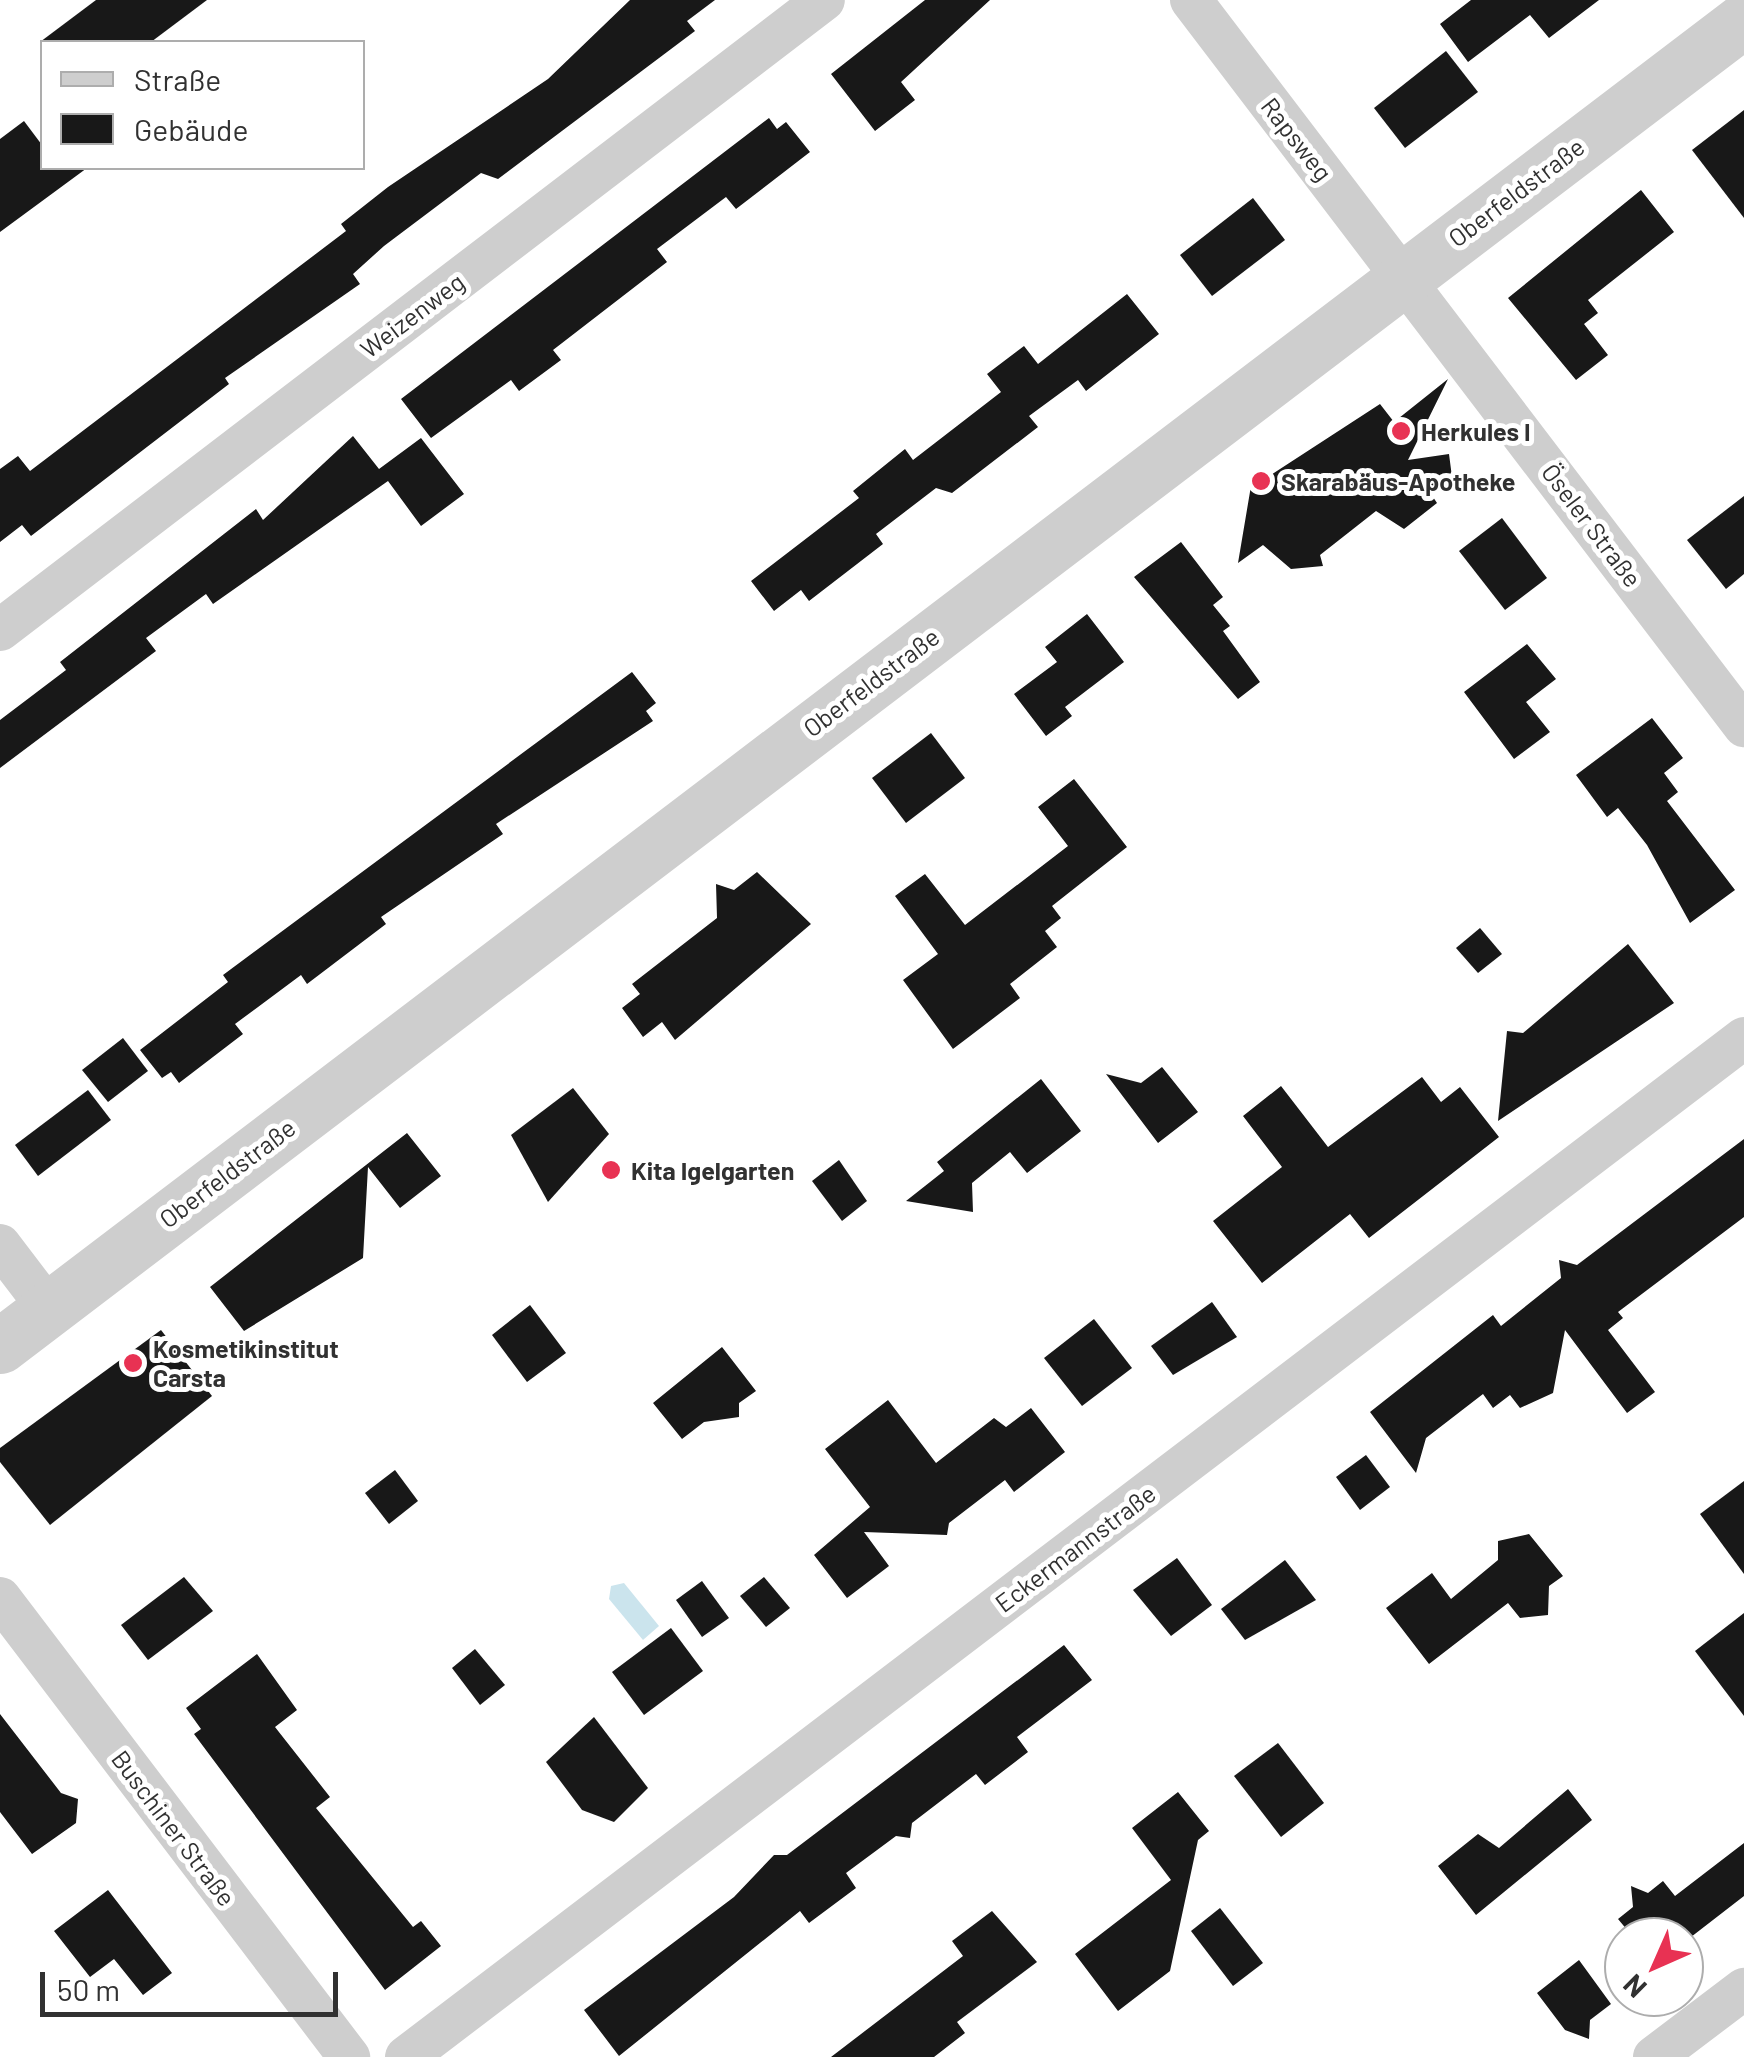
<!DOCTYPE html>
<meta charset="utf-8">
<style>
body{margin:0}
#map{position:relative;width:1744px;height:2057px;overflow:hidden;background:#fff;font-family:Barlow,sans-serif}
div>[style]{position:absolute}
.water>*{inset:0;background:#cbe4ed}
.building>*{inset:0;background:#181818}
.minor>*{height:42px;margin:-21px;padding:0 21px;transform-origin:21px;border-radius:21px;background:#cecece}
.tertiary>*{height:55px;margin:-27.5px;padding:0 27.5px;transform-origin:27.5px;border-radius:27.5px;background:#cecece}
.dots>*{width:28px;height:28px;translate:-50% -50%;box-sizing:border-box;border:5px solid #fff;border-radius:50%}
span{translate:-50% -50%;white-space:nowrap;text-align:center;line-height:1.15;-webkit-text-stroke:10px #fff;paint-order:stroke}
.street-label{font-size:25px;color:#313131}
.poi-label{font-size:25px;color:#313131;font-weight:700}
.left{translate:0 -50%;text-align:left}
.legend{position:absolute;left:40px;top:40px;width:325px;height:130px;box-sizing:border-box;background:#fff;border:2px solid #adadad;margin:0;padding:12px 18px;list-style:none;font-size:30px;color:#313131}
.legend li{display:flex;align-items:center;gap:20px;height:50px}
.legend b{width:50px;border:2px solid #adadad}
.north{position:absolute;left:1604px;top:1917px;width:100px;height:100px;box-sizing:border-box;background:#fff;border:2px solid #adadad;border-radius:50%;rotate:225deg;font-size:28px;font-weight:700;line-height:40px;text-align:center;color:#313131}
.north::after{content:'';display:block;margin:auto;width:35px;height:45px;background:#e83253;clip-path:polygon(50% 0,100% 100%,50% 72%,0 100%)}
.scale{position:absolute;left:40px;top:1972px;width:298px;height:45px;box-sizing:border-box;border:5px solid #313131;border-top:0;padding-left:12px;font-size:30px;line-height:35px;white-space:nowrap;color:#313131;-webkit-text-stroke:8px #fff;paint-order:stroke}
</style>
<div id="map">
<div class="water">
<div style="clip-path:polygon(624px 1583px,659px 1626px,643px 1640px,609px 1599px,611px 1586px)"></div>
</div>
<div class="building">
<div style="clip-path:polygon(96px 0,207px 0,151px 42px,40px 42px)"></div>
<div style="clip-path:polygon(630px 0,715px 0,687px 21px,695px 31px,498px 179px,481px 173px,384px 246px,353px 274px,360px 284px,225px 378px,229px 384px,31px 536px,22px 525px,0 542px,0 469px,18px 456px,30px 471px,346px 231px,341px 224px,388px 187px,548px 79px)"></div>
<div style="clip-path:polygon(925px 0,990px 0,901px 82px,915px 100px,875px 131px,831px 74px)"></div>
<div style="clip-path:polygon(1471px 0,1599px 0,1549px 38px,1530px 15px,1468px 62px,1440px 24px)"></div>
<div style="clip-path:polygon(1446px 51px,1478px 92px,1405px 148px,1374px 108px)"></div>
<div style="clip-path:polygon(1744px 110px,1744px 218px,1692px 150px)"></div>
<div style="clip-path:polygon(769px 118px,777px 129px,786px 122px,810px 152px,736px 209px,726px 197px,657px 249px,667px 262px,553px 350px,561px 360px,519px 391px,511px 380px,431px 438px,401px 399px)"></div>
<div style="clip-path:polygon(24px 121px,42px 145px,42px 168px,87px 168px,0 232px,0 139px)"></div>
<div style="clip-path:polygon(1641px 190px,1674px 232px,1588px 300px,1598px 313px,1584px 324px,1608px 355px,1576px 380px,1508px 298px)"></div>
<div style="clip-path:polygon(1253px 198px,1285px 240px,1212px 296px,1180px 255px)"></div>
<div style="clip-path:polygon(1127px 294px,1159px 334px,1086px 391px,1078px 380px,1029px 416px,1038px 427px,952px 493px,936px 488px,876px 534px,883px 544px,809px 601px,801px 590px,774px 611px,751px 581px,859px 498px,853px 491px,905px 449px,913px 460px,1001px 392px,987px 374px,1024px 346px,1038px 364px)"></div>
<div style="clip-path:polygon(1448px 379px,1408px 460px,1449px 454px,1452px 477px,1431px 494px,1437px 503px,1404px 529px,1376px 511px,1320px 555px,1323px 566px,1291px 569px,1263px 545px,1238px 563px,1253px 474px,1263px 480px,1380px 404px,1394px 422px)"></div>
<div style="clip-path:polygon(353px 436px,379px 469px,421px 438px,464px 494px,421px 526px,388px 481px,213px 604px,206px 594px,146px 638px,156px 651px,0 768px,0 720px,66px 670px,60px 662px,256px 509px,263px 520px)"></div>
<div style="clip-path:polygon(1744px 496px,1744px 574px,1726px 589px,1687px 540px)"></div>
<div style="clip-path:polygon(1502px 518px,1547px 578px,1505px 610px,1459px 551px)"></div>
<div style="clip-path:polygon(1181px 542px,1223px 597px,1213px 605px,1230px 626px,1223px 631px,1260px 682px,1238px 699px,1134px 577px)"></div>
<div style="clip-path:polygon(1087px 614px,1124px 662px,1065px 707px,1072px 716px,1046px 736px,1014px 694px,1057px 662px,1045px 647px)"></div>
<div style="clip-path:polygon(1527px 644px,1556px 679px,1526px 702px,1550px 732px,1514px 759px,1464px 692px)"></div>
<div style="clip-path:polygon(632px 672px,656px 703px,646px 711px,653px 721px,496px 824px,503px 834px,381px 917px,386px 924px,307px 984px,301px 975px,235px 1024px,243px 1034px,179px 1083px,171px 1072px,162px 1078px,140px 1050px,228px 982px,223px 975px)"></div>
<div style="clip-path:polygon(1652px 718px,1683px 758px,1664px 773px,1678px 792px,1667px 801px,1735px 890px,1690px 923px,1647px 845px,1618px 808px,1607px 817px,1576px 775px)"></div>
<div style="clip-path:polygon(931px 733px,965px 778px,906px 823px,872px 778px)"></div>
<div style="clip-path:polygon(1074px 779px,1127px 847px,1052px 906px,1061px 918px,1045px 931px,1057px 947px,1010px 984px,1020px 998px,953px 1049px,903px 980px,938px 954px,895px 896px,925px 874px,965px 925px,1068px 846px,1038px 807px)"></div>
<div style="clip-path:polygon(757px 872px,811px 924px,675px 1040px,662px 1022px,643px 1037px,622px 1008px,640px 994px,632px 984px,717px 918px,716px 884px,734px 890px)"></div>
<div style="clip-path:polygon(1480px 928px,1502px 954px,1478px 973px,1456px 948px)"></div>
<div style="clip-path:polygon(1628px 944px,1674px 1003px,1498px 1121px,1507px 1031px,1523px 1033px)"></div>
<div style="clip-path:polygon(123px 1038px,148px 1071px,108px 1102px,82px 1070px)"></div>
<div style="clip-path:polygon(1162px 1067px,1198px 1112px,1158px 1143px,1106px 1074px,1141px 1083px)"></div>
<div style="clip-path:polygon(1422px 1077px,1441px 1102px,1460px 1087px,1499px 1137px,1369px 1238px,1350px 1214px,1262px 1283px,1213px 1221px,1282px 1167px,1243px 1116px,1281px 1086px,1328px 1147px)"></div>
<div style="clip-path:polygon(1041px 1079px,1081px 1131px,1027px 1173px,1010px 1152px,972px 1183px,973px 1212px,906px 1201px,944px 1171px,937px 1162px)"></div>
<div style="clip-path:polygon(573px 1088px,609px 1134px,548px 1202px,511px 1135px)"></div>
<div style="clip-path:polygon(88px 1090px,111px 1120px,38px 1176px,15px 1145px)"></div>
<div style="clip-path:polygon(407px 1133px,441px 1176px,400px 1208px,368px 1167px,363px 1258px,244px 1331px,210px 1287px)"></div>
<div style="clip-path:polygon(1744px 1139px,1744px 1217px,1618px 1312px,1623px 1318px,1608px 1330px,1655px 1392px,1627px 1413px,1565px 1330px,1553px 1393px,1520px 1408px,1510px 1395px,1493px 1408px,1483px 1394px,1426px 1438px,1416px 1473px,1370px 1412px,1493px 1315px,1501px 1326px,1561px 1278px,1559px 1260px,1577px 1265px)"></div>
<div style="clip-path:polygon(839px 1160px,867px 1201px,842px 1221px,812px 1181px)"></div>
<div style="clip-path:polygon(1212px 1302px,1237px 1337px,1173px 1375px,1151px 1346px)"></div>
<div style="clip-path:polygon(530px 1305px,566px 1353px,527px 1382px,492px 1335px)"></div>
<div style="clip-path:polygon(1094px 1319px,1132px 1368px,1082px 1406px,1044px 1358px)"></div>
<div style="clip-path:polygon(161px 1330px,212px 1396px,50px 1525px,0 1462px,0 1448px)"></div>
<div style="clip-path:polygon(722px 1347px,756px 1391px,739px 1403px,739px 1417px,704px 1422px,682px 1439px,653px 1403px)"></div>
<div style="clip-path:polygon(888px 1400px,936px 1463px,994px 1418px,1006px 1427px,1031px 1408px,1065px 1452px,1014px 1492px,1005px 1480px,949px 1523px,947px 1535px,864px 1532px,889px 1566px,847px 1598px,814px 1555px,870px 1507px,825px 1449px)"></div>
<div style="clip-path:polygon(1366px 1455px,1390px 1487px,1360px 1510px,1336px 1477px)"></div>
<div style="clip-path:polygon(395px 1470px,418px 1501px,389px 1524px,365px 1493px)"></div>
<div style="clip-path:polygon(1744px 1481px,1744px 1574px,1700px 1514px)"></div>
<div style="clip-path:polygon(1529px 1534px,1563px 1576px,1549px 1586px,1548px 1615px,1520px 1618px,1508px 1603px,1429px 1664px,1386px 1608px,1432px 1573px,1451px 1599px,1498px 1560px,1498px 1541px)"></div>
<div style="clip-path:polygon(1177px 1558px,1212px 1605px,1171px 1636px,1133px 1590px)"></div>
<div style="clip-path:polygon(1285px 1560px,1316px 1600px,1245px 1640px,1221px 1609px)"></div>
<div style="clip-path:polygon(184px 1577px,213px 1611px,148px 1660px,121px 1625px)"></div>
<div style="clip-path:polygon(764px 1577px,790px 1608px,766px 1627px,740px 1596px)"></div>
<div style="clip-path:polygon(702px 1581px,729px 1618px,702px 1637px,676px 1600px)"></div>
<div style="clip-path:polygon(1744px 1613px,1744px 1716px,1695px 1651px)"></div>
<div style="clip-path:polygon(671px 1628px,703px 1671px,644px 1715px,612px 1672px)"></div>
<div style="clip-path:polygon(1064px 1645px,1092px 1680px,1017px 1737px,1028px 1752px,985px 1785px,976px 1774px,912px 1823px,910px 1838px,896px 1836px,846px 1873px,856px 1888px,809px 1923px,800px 1911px,619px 2056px,584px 2010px,734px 1897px,774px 1855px,787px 1855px)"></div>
<div style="clip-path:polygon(475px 1649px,505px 1685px,480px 1705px,452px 1668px)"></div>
<div style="clip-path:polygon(257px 1654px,297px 1710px,275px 1727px,330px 1797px,316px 1808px,413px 1927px,421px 1921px,441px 1946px,385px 1990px,194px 1734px,201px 1729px,186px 1708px)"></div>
<div style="clip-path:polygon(0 1714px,61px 1793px,78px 1799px,76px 1823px,32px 1854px,0 1812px)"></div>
<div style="clip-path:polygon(594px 1717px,648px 1788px,614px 1822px,582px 1810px,546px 1762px)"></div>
<div style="clip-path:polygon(1278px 1743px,1324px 1803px,1281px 1837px,1234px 1776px)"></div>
<div style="clip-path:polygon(1568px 1789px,1592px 1820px,1476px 1915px,1438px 1866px,1478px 1834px,1499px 1848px)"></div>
<div style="clip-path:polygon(1178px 1792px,1209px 1831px,1198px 1840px,1170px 1971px,1118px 2011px,1075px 1954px,1171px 1880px,1132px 1828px)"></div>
<div style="clip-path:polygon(1744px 1843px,1744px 1896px,1691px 1937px,1633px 1937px,1618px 1919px,1633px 1907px,1631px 1886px,1648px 1893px,1663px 1881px,1675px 1896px)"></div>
<div style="clip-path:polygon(108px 1890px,172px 1973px,143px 1995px,114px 1959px,90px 1977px,54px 1931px)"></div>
<div style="clip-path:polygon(1220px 1908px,1263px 1963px,1233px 1986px,1191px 1931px)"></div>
<div style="clip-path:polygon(992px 1911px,1037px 1962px,957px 2022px,965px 2033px,934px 2057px,831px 2057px,963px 1956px,952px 1941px)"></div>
<div style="clip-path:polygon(1579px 1960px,1611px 2004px,1590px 2020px,1589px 2039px,1565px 2030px,1537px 1993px)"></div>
</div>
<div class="minor">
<div style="left:1191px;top:0;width:913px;rotate:52.7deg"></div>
<div style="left:0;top:630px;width:1037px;rotate:-37.4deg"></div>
<div style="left:0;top:1245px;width:79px;rotate:52.7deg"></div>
<div style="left:0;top:1598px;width:577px;rotate:52.75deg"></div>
<div style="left:406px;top:2057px;width:1682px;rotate:-37.29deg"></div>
<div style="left:1654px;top:2057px;width:113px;rotate:-37.1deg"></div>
</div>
<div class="tertiary">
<div style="left:0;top:1346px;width:2191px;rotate:-37.25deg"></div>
</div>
<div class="dots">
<div style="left:1401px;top:431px;background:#e83253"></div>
<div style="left:1261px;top:481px;background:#e83253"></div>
<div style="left:611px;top:1170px;background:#e83253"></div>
<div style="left:133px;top:1363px;background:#e83253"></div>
</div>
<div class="street-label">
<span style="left:1297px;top:139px;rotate:52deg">Rapsweg</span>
<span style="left:1516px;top:192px;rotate:-37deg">Oberfeldstraße</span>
<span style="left:412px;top:315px;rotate:-37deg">Weizenweg</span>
<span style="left:1592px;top:525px;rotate:53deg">Öseler Straße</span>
<span style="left:871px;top:682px;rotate:-37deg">Oberfeldstraße</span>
<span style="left:227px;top:1173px;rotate:-37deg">Oberfeldstraße</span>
<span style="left:1075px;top:1548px;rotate:-37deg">Eckermannstraße</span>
<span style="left:174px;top:1828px;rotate:53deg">Buschiner Straße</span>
</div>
<div class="poi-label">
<span class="left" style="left:1421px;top:431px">Herkules I</span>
<span class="left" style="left:1281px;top:481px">Skarabäus-Apotheke</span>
<span class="left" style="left:631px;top:1170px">Kita Igelgarten</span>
<span class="left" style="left:153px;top:1363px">Kosmetikinstitut<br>Carsta</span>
</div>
<ul class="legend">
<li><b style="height:12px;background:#cecece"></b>Straße</li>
<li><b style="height:28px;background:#181818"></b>Gebäude</li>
</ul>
<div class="north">N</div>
<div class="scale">50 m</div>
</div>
